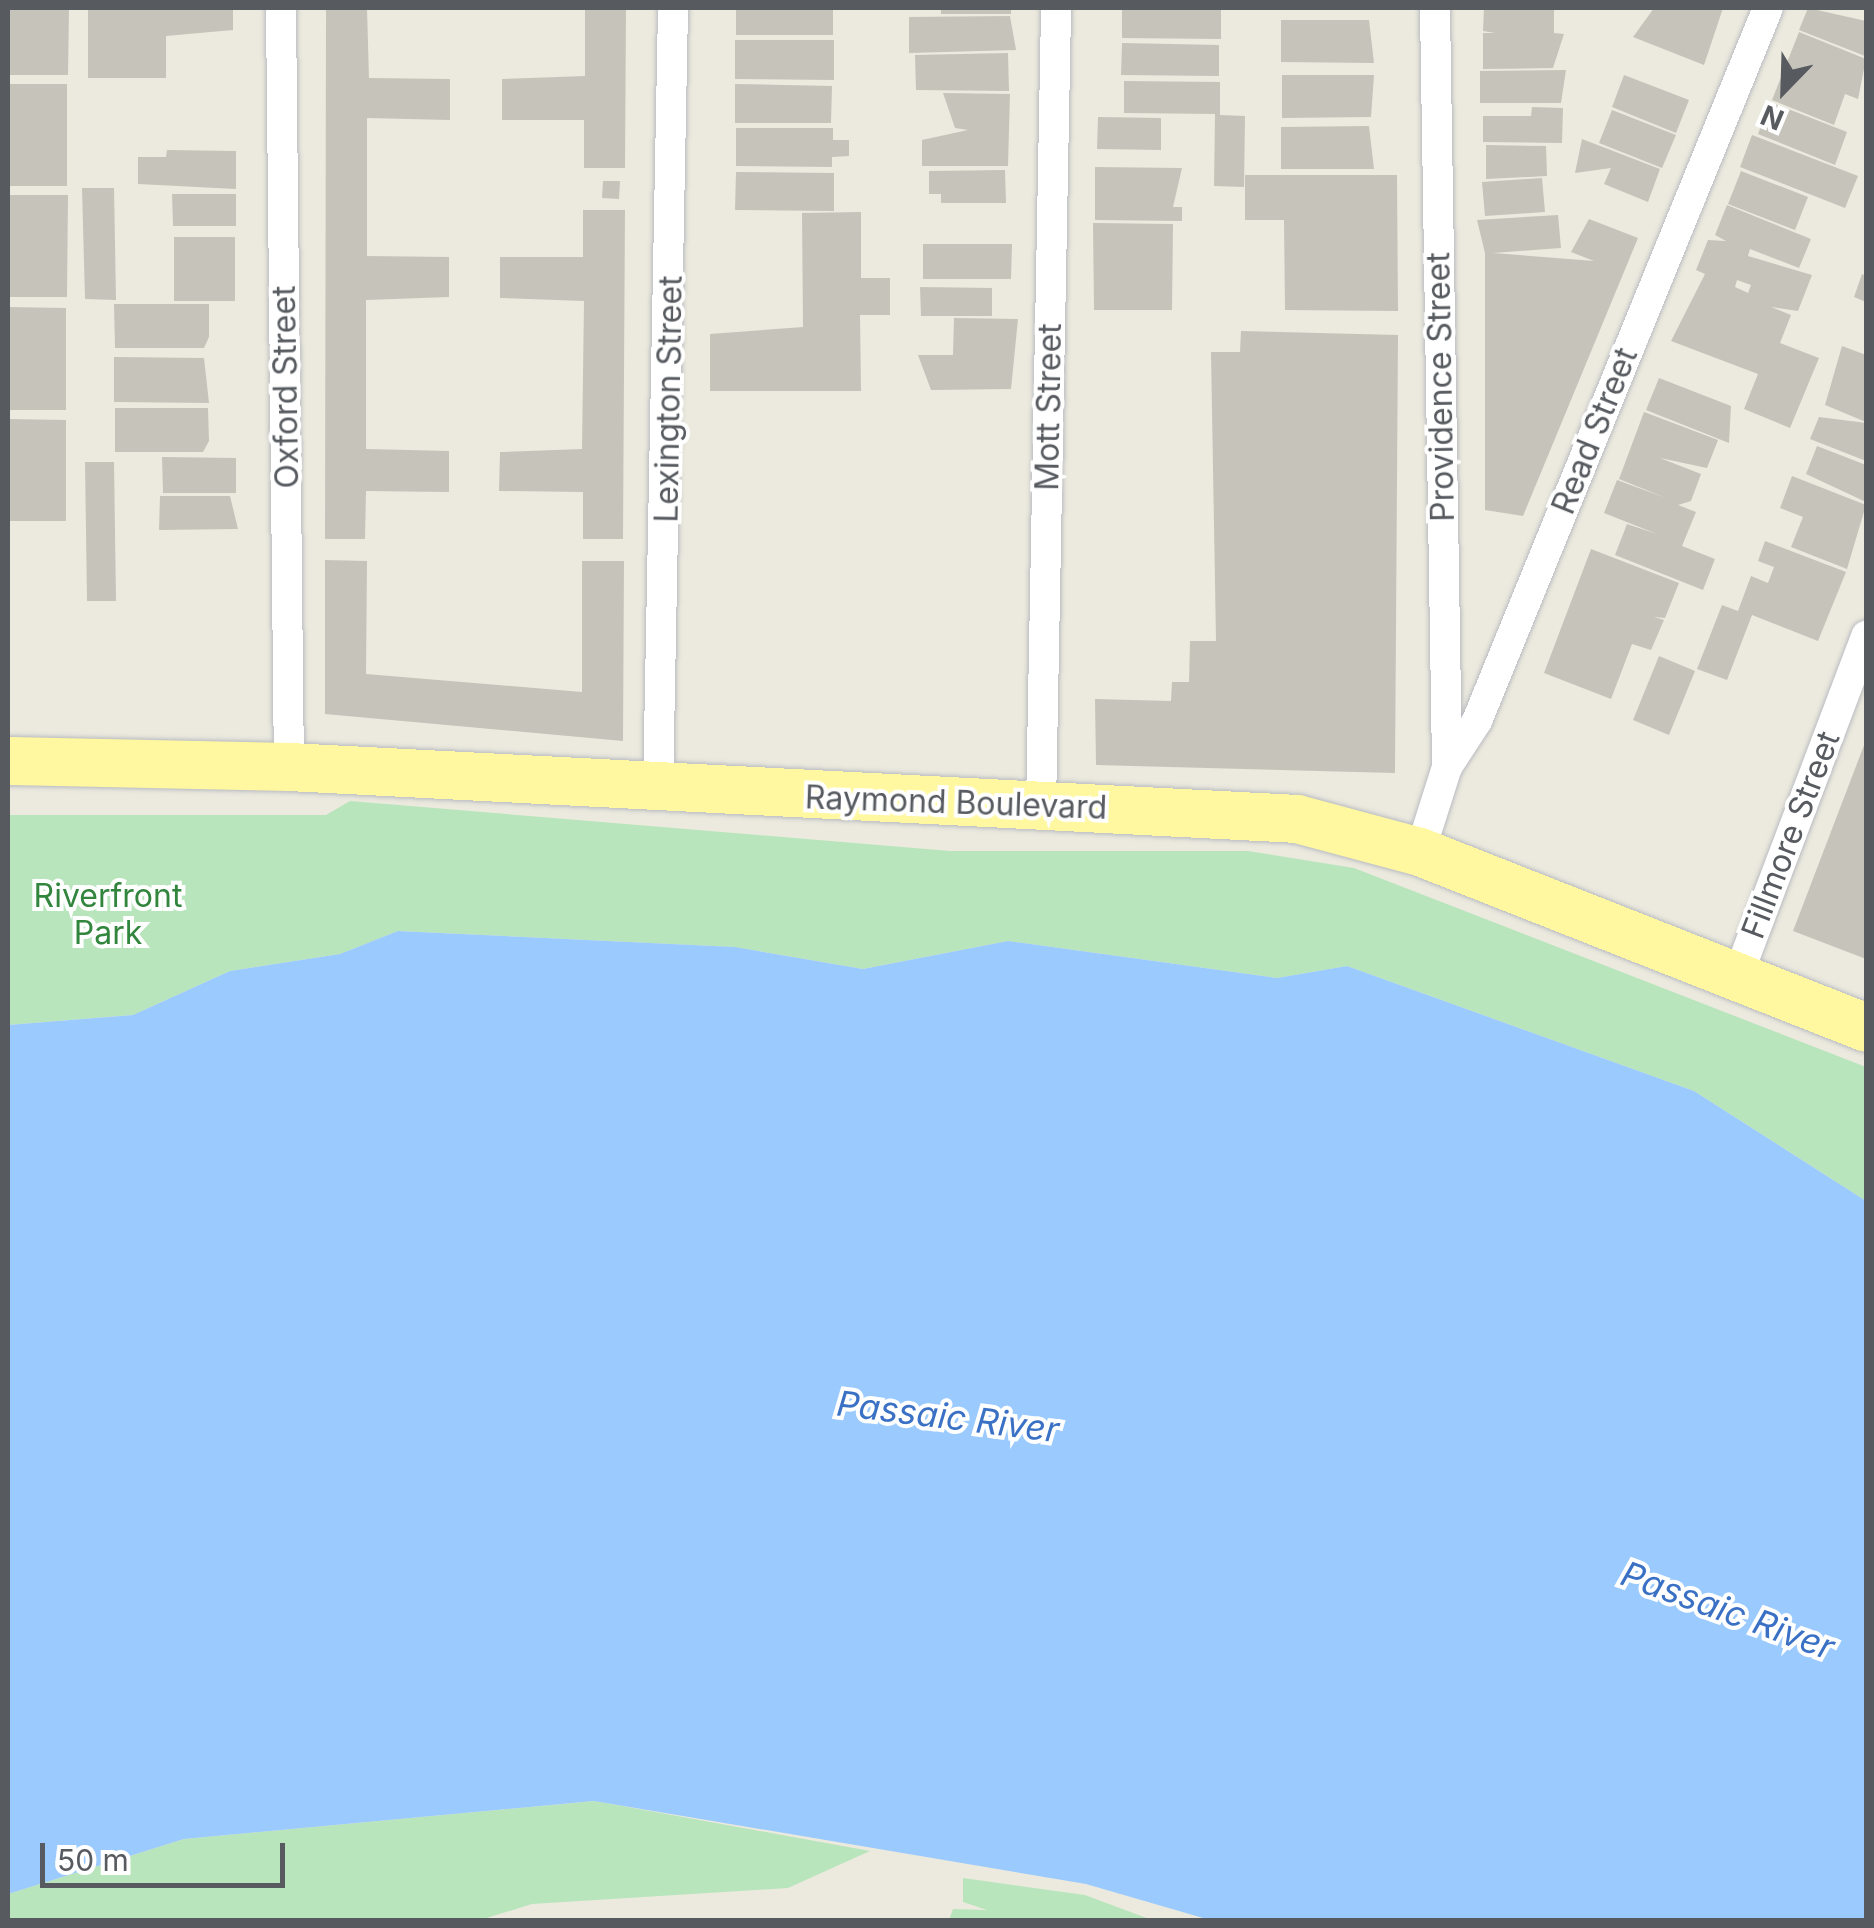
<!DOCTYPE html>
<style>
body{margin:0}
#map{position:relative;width:1874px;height:1928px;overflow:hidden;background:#eceade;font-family:Inter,sans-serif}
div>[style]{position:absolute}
.green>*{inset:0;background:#b9e5bd}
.water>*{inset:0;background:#9bcaff}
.building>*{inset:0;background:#c6c3bb}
.roads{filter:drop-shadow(0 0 2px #b9bbc1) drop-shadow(0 0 2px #b9bbc1)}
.street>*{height:30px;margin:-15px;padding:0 15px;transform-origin:15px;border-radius:15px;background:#fff}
.primary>*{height:48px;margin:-24px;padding:0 24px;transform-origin:24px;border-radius:24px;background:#fff8a0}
span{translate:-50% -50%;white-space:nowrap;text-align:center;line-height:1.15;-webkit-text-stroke:8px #fff;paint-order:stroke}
.street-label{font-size:32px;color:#575b60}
.park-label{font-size:32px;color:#31853d}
.water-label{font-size:35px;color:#3a71c5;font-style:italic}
.frame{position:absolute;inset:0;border:10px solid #575b60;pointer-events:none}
.north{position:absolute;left:1734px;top:40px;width:100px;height:100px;-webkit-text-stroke:8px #fff;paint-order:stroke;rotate:203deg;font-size:28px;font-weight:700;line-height:40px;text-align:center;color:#575b60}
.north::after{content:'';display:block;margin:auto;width:35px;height:45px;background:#575b60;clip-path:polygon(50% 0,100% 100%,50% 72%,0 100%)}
.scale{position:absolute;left:40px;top:1843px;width:245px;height:45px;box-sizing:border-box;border:5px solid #575b60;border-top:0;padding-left:12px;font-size:30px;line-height:35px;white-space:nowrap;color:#575b60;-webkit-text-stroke:8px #fff;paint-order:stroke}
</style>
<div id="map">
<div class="green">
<div style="clip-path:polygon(350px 801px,950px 851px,1248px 851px,1354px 868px,1866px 1067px,1866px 1201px,1694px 1091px,1347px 966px,1277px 978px,1008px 941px,863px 969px,734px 947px,398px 931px,340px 954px,230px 971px,133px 1015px,8px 1025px,8px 815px,326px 815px)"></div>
<div style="clip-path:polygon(595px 1801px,870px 1851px,788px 1888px,532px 1904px,480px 1920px,8px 1920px,8px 1894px,184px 1839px)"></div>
<div style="clip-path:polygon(963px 1878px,1085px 1895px,1152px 1920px,949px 1920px,953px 1909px,987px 1910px,963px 1902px)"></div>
</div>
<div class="water">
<div style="clip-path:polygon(398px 931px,735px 947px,863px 969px,1008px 941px,1277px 978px,1347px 966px,1694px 1091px,1866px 1201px,1866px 1920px,1210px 1920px,1086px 1884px,594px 1801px,184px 1839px,8px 1894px,8px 1025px,133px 1015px,230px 971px,340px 954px)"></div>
</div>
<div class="building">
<div style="clip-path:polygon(8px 8px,69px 8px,68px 75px,8px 75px)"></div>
<div style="clip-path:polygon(88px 8px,233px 8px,233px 30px,166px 36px,166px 78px,88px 78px)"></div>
<div style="clip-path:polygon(326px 8px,367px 8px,369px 78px,450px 79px,450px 120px,367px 118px,367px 256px,449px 257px,449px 297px,366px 300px,366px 449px,449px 451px,449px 492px,366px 491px,365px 539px,325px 539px)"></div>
<div style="clip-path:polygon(585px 8px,626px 8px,625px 168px,584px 168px,584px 120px,502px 120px,502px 79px,585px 76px)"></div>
<div style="clip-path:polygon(736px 8px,833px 8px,833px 35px,736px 35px)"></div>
<div style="clip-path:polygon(941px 8px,1011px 8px,1011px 14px,941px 14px)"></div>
<div style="clip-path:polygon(1122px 8px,1221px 8px,1221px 39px,1122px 38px)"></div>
<div style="clip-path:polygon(1484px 8px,1554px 8px,1554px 33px,1564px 34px,1553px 68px,1483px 69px,1483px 33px,1495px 33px,1483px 31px)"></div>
<div style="clip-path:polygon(1654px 8px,1723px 8px,1704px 65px,1633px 37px)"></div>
<div style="clip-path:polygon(1808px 8px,1866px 21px,1865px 56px,1799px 30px)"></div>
<div style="clip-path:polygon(1010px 16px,1016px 50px,909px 53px,909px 17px)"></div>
<div style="clip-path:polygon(1281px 20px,1369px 20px,1374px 63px,1281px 62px)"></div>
<div style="clip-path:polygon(1799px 32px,1866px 59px,1858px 99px,1845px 94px,1834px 125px,1772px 100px)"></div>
<div style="clip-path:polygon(735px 40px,834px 40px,834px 80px,735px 79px)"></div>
<div style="clip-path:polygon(1122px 43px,1219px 45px,1219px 76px,1121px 75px)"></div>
<div style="clip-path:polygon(1008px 53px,1009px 91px,916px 90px,915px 55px)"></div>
<div style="clip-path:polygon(1566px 70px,1561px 103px,1480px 103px,1480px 71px)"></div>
<div style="clip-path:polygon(1282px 75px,1374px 75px,1371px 117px,1282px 118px)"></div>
<div style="clip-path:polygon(1624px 75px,1689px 100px,1676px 133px,1612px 107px)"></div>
<div style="clip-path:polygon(1124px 81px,1220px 82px,1220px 115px,1245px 116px,1244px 187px,1214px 186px,1215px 114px,1124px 113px)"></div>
<div style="clip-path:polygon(8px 84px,67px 84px,67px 186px,8px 186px)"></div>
<div style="clip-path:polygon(735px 84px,832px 86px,831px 123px,735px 123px)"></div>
<div style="clip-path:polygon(943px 93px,1010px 94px,1008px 166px,922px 166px,922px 140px,968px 130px,955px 128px)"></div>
<div style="clip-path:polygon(1770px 102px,1847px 132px,1835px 165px,1758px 134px)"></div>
<div style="clip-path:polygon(1532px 107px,1563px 108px,1562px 143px,1483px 142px,1483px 116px,1531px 116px)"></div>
<div style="clip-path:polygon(1612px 110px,1676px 135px,1662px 168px,1599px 143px)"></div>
<div style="clip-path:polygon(1098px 117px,1161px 118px,1161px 150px,1097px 149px)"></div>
<div style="clip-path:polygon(1369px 126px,1374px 169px,1281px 169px,1281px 127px)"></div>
<div style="clip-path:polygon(736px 128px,833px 128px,833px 140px,849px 140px,849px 156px,832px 157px,832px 167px,736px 166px)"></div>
<div style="clip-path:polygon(1752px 135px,1858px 176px,1845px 208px,1740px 167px)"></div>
<div style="clip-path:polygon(1582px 139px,1660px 169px,1648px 202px,1604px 184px,1611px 168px,1575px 173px)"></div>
<div style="clip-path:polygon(1486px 145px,1546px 146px,1547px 176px,1486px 179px)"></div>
<div style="clip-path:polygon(167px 150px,236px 151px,236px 189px,138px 184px,138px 157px,166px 157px)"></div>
<div style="clip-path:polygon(1095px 167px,1182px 168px,1173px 207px,1182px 207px,1182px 221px,1095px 220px)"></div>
<div style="clip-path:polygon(1005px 170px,1006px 203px,941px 203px,941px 194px,929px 194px,929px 171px)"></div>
<div style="clip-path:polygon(1741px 171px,1808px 197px,1795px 230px,1728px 204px)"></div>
<div style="clip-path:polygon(736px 172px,834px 173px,834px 211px,735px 210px)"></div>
<div style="clip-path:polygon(1245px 175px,1397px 175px,1398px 311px,1285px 310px,1284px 220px,1245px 220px)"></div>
<div style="clip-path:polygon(1542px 178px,1545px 212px,1485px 216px,1482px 182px)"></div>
<div style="clip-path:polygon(603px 181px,620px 181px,619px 199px,602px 198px)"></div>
<div style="clip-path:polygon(82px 188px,114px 188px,116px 300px,85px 299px)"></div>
<div style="clip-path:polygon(172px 194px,236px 194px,236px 226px,173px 226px)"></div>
<div style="clip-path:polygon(8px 195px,68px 195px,67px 297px,8px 297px)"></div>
<div style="clip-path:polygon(evenodd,1727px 205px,1811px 239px,1799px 268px,1750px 249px,1748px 256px,1812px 275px,1798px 311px,1771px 307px,1791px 315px,1780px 343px,1819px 358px,1790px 428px,1744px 409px,1758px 374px,1671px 341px,1705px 274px,1696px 270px,1708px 240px,1726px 241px,1715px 235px,1727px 205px,1737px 280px,1751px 285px,1748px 293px,1735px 287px,1737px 280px)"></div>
<div style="clip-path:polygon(583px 210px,625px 210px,623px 539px,583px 539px,583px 492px,499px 491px,500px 452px,582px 449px,584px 301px,500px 298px,500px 257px,583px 257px)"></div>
<div style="clip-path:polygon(861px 212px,861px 278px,890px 278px,890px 315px,860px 315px,861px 391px,710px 391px,710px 334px,803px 327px,802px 213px)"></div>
<div style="clip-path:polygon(1558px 215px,1561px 248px,1493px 253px,1594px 261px,1571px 252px,1589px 219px,1638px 238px,1523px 516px,1485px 510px,1485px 253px,1477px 220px)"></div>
<div style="clip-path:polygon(1093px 223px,1173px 224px,1172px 310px,1094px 310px)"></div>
<div style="clip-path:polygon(174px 237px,235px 237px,235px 301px,174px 301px)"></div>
<div style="clip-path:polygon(923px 244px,1012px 244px,1011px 279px,923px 279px)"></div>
<div style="clip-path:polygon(1862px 274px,1866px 276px,1866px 302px,1854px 297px)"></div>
<div style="clip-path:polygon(920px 287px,992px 288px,992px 316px,921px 316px)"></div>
<div style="clip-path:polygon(114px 304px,209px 304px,209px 337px,204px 348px,115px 348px)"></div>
<div style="clip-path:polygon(8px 307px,66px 308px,66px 410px,8px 410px)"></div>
<div style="clip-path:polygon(954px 318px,1018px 319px,1011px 389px,931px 390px,918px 355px,953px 355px)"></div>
<div style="clip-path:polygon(1241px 331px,1398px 335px,1395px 773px,1096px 765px,1095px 699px,1171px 701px,1172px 682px,1189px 682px,1190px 641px,1216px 641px,1211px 352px,1240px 352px)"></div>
<div style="clip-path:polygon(1842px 346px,1866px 355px,1866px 422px,1825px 405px)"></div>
<div style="clip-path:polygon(114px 357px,204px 358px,209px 403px,114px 402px)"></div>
<div style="clip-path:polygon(1659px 378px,1731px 406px,1729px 443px,1646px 410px)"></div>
<div style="clip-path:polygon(115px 408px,208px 408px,209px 441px,203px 452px,115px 452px)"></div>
<div style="clip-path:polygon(1644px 412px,1718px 440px,1707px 468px,1660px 458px,1701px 474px,1691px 501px,1678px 505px,1696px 512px,1682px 546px,1715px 559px,1703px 590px,1615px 555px,1627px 524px,1657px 534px,1604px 513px,1617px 480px,1666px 498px,1619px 479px)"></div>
<div style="clip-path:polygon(1819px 417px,1866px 423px,1866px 461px,1810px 439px)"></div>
<div style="clip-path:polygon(8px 419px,66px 420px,66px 521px,8px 521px)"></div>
<div style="clip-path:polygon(1817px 446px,1866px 465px,1866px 502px,1806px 474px)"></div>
<div style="clip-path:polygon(162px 457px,236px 458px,236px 493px,163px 493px)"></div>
<div style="clip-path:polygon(85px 462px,114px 462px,116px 601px,87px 601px)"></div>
<div style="clip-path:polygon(1792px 476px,1866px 505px,1847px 569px,1791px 547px,1803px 517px,1780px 508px)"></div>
<div style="clip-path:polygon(160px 496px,230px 496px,238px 529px,159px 530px)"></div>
<div style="clip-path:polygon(1765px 541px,1846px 572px,1818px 641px,1752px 615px,1727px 680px,1697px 669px,1722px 605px,1738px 611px,1751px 576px,1768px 583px,1774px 567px,1758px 561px)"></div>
<div style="clip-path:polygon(1591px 549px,1679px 583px,1665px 618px,1654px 617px,1664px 620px,1651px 650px,1632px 644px,1611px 699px,1544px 673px)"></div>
<div style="clip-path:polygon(325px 560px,367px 561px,366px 674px,582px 692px,582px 561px,624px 561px,623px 741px,325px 714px)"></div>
<div style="clip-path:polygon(1659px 656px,1695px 671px,1669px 735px,1633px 720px)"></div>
<div style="clip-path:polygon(1866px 740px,1866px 959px,1793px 931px)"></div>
</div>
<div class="roads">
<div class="street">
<div style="left:281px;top:8px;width:759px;rotate:89.4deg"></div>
<div style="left:1435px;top:8px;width:759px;rotate:89.09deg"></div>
<div style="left:658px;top:790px;width:782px;rotate:-88.9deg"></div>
<div style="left:1041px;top:807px;width:799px;rotate:-88.92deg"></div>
<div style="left:1420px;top:852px;width:89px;rotate:-72.4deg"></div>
<div style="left:1447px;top:767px;width:55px;rotate:-56.9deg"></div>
<div style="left:1477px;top:721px;width:770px;rotate:-67.8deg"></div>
<div style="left:1737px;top:978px;width:366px;rotate:-69.3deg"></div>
</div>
<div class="primary">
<div style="left:8px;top:761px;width:281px;rotate:1.2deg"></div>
<div style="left:289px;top:767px;width:1009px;rotate:2.95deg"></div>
<div style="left:1297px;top:819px;width:127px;rotate:15deg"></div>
<div style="left:1420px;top:852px;width:479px;rotate:21.5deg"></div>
</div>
</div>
<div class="street-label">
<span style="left:286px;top:387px;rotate:-91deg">Oxford Street</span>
<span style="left:1441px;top:387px;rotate:-91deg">Providence Street</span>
<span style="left:669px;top:399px;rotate:-89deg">Lexington Street</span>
<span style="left:1049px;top:407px;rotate:-89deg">Mott Street</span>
<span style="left:1595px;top:431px;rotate:-68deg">Read Street</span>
<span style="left:956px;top:803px;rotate:2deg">Raymond Boulevard</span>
<span style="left:1791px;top:835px;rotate:-69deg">Fillmore Street</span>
</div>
<div class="park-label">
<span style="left:108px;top:915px">Riverfront<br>Park</span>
</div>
<div class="water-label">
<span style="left:948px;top:1416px;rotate:7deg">Passaic River</span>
<span style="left:1728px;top:1610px;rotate:20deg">Passaic River</span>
</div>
<div class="frame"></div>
<div class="north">N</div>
<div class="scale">50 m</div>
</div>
